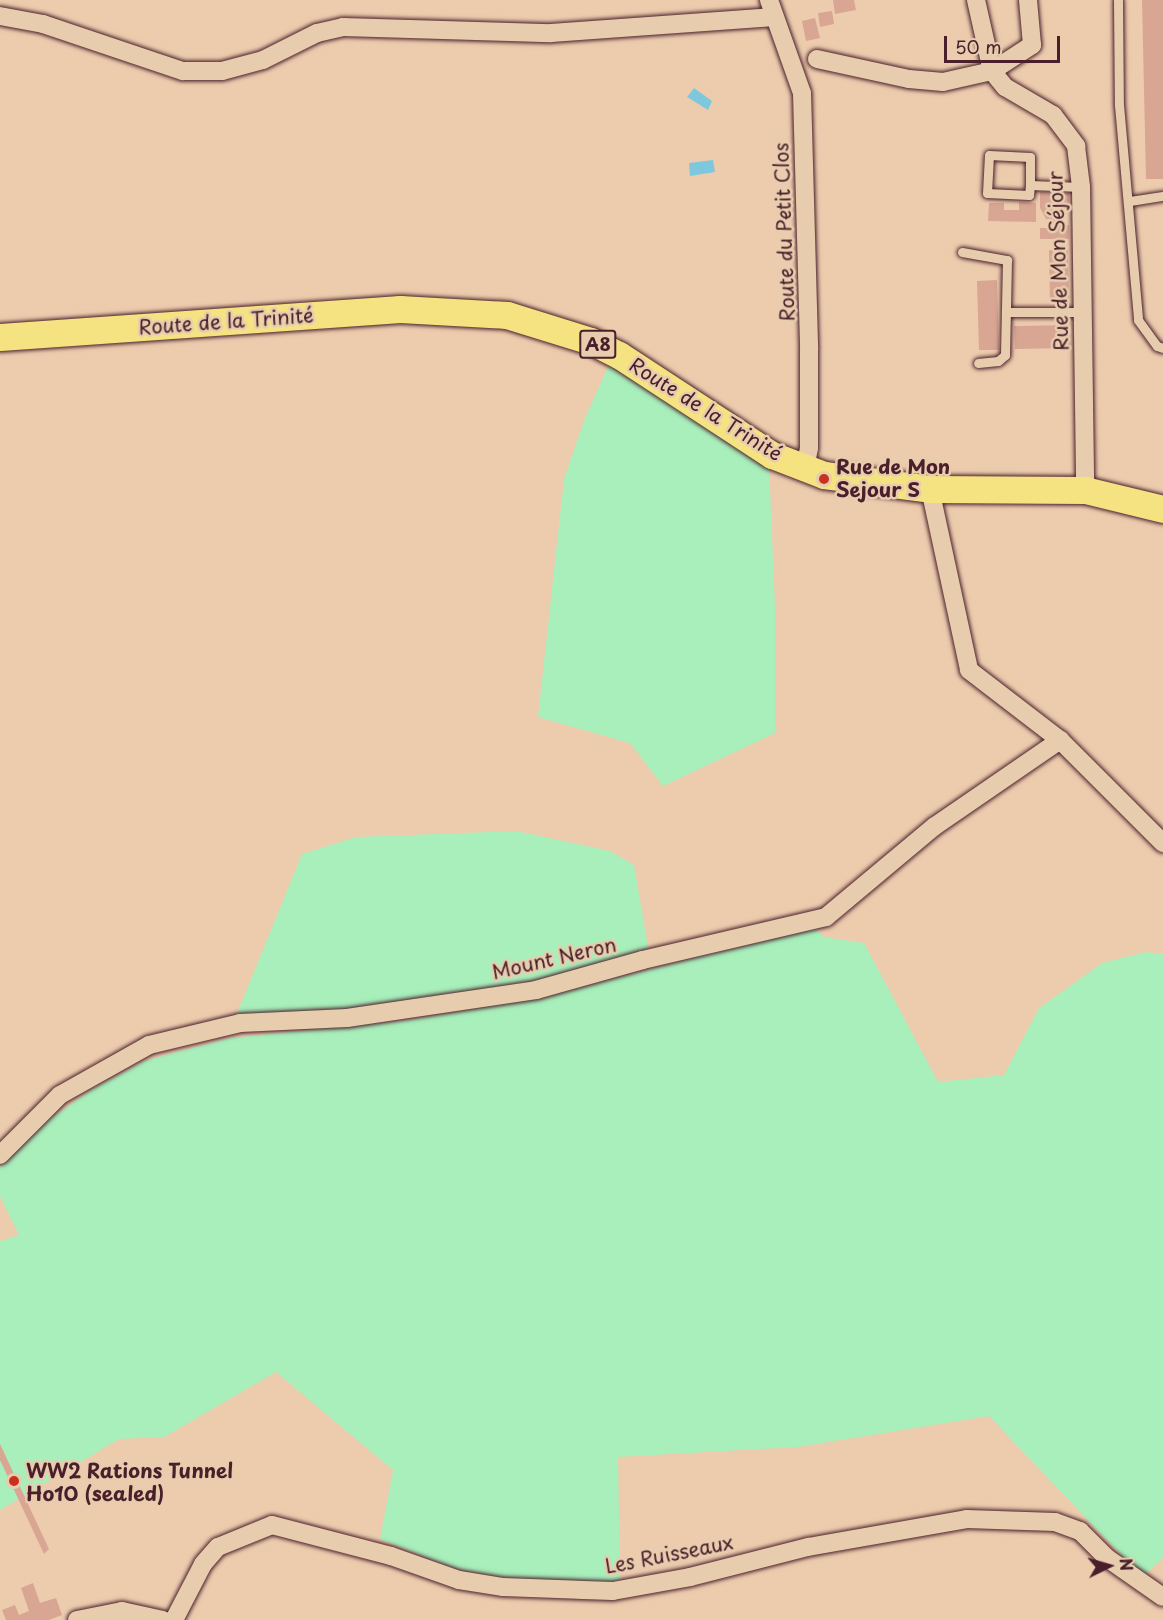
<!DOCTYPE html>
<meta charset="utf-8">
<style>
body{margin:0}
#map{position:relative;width:1163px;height:1620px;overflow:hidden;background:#edccae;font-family:"Playpen Sans",sans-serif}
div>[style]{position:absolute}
.green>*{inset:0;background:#a8efbb}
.water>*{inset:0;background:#7dc8dd}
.building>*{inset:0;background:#d8a693}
.roads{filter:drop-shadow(0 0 2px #4a1f2b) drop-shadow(0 0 2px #4a1f2b)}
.lane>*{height:9px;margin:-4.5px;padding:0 4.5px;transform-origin:4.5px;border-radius:4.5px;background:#e7cdae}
.street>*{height:18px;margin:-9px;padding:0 9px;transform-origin:9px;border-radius:9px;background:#e7cdae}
.primary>*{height:27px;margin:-13.5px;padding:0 13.5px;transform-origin:13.5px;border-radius:13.5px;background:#f5e382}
.dots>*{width:16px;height:16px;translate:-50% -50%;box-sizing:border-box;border:3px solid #e7cdae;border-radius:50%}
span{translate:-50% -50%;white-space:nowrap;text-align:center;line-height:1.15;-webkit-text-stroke:5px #e7cdae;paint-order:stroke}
.shield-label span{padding:2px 4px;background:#e7cdae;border:2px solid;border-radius:4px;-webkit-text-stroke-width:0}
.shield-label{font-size:18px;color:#4a1f2b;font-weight:700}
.street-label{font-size:20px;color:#4a1f2b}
.poi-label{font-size:20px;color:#4a1f2b;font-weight:700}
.left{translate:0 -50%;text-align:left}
.north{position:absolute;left:1079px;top:1536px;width:60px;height:60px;-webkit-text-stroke:4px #e7cdae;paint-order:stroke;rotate:85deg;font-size:16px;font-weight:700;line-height:24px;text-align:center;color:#4a1f2b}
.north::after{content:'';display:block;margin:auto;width:21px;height:27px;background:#4a1f2b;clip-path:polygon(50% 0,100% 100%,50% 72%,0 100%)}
.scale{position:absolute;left:944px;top:36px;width:116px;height:27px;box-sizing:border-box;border:3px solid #4a1f2b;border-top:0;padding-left:8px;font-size:18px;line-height:21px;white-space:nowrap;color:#4a1f2b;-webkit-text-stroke:4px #e7cdae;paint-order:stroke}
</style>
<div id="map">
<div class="green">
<div style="clip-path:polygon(611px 360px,769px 464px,775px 607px,775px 733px,663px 786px,630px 743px,538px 717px,564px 479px,585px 418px)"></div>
<div style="clip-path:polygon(516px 831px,610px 851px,634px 865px,649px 953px,534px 988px,379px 1009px,234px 1021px,302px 854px,356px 837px)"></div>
<div style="clip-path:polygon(814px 927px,824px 937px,864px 943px,938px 1082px,1004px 1075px,1039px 1008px,1102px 963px,1146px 952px,1163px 954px,1163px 1558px,1142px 1577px,989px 1416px,797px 1447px,618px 1457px,620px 1583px,493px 1578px,447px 1566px,380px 1539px,393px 1470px,276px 1372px,164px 1437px,119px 1439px,0 1510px,0 1241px,19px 1235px,0 1196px,0 1167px,42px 1124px,94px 1088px,147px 1060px,230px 1038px,409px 1020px,542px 997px)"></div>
</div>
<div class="water">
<div style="clip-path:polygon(694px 88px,712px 101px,708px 110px,687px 97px)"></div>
<div style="clip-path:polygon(713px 160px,715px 172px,690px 176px,689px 163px)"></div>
</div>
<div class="building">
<div style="clip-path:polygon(833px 0,854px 0,856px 10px,835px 14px)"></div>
<div style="clip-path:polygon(1142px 0,1163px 0,1163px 179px,1146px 179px)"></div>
<div style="clip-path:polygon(832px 11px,834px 24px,820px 27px,818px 13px)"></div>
<div style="clip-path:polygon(815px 18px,820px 38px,806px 41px,802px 21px)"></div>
<div style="clip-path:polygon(1040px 192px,1069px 193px,1069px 211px,1064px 211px,1063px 225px,1069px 225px,1069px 239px,1040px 239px,1040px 228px,1052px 228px,1052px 219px,1046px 219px,1040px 208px)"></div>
<div style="clip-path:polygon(1019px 202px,1036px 203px,1036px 222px,988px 221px,989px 203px,1004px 203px,1004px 210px,1019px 210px)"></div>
<div style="clip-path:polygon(1049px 250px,1068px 250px,1069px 303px,1050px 303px)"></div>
<div style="clip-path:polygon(997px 280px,999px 350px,979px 350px,977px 281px)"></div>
<div style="clip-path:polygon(1069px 325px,1070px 348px,1015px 349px,1014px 326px)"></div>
<div style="clip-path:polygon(0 1444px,49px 1549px,44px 1554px,0 1460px)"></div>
<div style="clip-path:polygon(33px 1583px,40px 1603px,56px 1598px,62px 1615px,49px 1620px,6px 1620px,2px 1610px,15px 1605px,19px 1615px,29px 1611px,21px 1588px)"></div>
</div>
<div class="roads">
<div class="lane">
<div style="left:1118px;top:0;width:105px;rotate:89.5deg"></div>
<div style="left:1119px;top:105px;width:216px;rotate:84.9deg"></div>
<div style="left:1138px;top:320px;width:32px;rotate:54deg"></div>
<div style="left:1157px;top:346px;width:6px;rotate:18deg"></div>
<div style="left:1030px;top:185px;width:28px;rotate:-90deg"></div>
<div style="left:1030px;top:157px;width:41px;rotate:-177.2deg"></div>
<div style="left:989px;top:155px;width:38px;rotate:93deg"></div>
<div style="left:987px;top:193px;width:42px;rotate:2.7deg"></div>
<div style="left:1029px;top:195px;width:10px;rotate:-84deg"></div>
<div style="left:1030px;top:185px;width:51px;rotate:2.2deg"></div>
<div style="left:1130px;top:201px;width:33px;rotate:-9deg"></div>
<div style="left:962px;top:252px;width:46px;rotate:10.1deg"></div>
<div style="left:1007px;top:260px;width:95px;rotate:91.2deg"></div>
<div style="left:1005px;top:355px;width:9px;rotate:139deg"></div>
<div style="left:998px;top:361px;width:20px;rotate:174deg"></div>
<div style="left:1006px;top:312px;width:77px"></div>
</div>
<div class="street">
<div style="left:769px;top:0;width:99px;rotate:70.5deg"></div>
<div style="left:802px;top:93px;width:257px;rotate:88.4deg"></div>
<div style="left:809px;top:350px;width:98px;rotate:90deg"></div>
<div style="left:809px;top:448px;width:21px;rotate:101deg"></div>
<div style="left:976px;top:0;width:73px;rotate:77.3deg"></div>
<div style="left:992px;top:71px;width:21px;rotate:51deg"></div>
<div style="left:1005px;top:87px;width:56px;rotate:30.3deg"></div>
<div style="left:1053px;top:115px;width:39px;rotate:53deg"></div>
<div style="left:1076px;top:146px;width:41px;rotate:83deg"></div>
<div style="left:1081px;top:187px;width:303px;rotate:89.2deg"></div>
<div style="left:0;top:16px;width:44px;rotate:10.5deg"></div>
<div style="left:43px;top:24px;width:148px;rotate:18.6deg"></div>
<div style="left:183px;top:71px;width:39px"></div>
<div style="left:222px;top:71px;width:42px;rotate:-15deg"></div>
<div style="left:263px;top:60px;width:60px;rotate:-26.6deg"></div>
<div style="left:317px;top:33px;width:27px;rotate:-13deg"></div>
<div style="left:343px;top:27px;width:208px;rotate:1.7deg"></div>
<div style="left:551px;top:33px;width:224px;rotate:-4.1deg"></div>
<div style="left:817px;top:59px;width:94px;rotate:12.3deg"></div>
<div style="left:909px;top:79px;width:34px;rotate:5deg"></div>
<div style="left:943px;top:82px;width:50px;rotate:-12.7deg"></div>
<div style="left:992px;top:71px;width:48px;rotate:-33deg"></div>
<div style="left:1032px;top:45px;width:45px;rotate:-95.1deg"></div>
<div style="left:930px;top:489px;width:185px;rotate:77.8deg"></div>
<div style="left:969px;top:670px;width:115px;rotate:37.6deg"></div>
<div style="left:1060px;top:740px;width:146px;rotate:45deg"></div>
<div style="left:0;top:1155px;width:85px;rotate:-45deg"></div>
<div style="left:60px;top:1095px;width:102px;rotate:-29.3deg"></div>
<div style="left:149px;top:1045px;width:94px;rotate:-13.6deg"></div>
<div style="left:240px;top:1023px;width:107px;rotate:-2.7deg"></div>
<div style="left:347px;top:1018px;width:191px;rotate:-8.4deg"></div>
<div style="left:536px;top:990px;width:111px;rotate:-15.7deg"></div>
<div style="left:643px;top:960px;width:188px;rotate:-13.2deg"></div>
<div style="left:826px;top:917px;width:142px;rotate:-39.9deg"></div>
<div style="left:935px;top:826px;width:152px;rotate:-34.5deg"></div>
<div style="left:77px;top:1620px;width:46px;rotate:-11.3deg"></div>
<div style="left:122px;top:1611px;width:42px;rotate:12.4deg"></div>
<div style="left:174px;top:1620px;width:63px;rotate:-62.6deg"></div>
<div style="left:203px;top:1564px;width:23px;rotate:-49deg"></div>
<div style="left:218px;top:1547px;width:58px;rotate:-22.2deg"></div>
<div style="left:272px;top:1525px;width:123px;rotate:14.6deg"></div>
<div style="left:391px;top:1556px;width:72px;rotate:19.4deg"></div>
<div style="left:459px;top:1580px;width:45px;rotate:9deg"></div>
<div style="left:503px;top:1587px;width:110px;rotate:2.1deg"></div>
<div style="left:613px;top:1591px;width:78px;rotate:-10.3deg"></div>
<div style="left:690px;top:1577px;width:122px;rotate:-14.3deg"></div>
<div style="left:808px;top:1547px;width:161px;rotate:-10deg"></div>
<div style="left:967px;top:1519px;width:88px;rotate:2deg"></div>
<div style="left:1055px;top:1522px;width:27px;rotate:20deg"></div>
<div style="left:1080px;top:1531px;width:38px;rotate:45deg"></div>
<div style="left:1107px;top:1558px;width:68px;rotate:34.9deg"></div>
</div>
<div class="primary">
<div style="left:0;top:337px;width:401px;rotate:-4deg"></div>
<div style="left:400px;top:309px;width:107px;rotate:3.2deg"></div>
<div style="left:507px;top:315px;width:88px;rotate:17.2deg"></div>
<div style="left:591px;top:341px;width:31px;rotate:27deg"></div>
<div style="left:619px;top:355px;width:183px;rotate:33.2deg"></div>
<div style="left:772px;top:455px;width:56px;rotate:21deg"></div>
<div style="left:824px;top:475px;width:107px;rotate:7.5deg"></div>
<div style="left:930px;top:489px;width:155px;rotate:0.4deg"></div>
<div style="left:1085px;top:490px;width:80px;rotate:13.7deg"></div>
</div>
</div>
<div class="dots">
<div style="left:824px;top:479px;background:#c8321e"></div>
<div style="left:14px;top:1481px;background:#c8321e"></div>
</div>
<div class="shield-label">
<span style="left:598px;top:344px">A8</span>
</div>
<div class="street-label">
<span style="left:784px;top:232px;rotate:-92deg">Route du Petit Clos</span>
<span style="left:1058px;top:261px;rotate:-92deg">Rue de Mon Séjour</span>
<span style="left:226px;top:321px;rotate:-4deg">Route de la Trinité</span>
<span style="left:706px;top:409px;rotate:32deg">Route de la Trinité</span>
<span style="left:554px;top:958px;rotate:-13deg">Mount Neron</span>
<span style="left:669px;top:1554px;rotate:-11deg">Les Ruisseaux</span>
</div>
<div class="poi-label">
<span class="left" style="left:836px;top:478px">Rue de Mon<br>Sejour S</span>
<span class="left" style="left:26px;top:1482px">WW2 Rations Tunnel<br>Ho10 (sealed)</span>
</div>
<div class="north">N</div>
<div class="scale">50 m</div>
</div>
